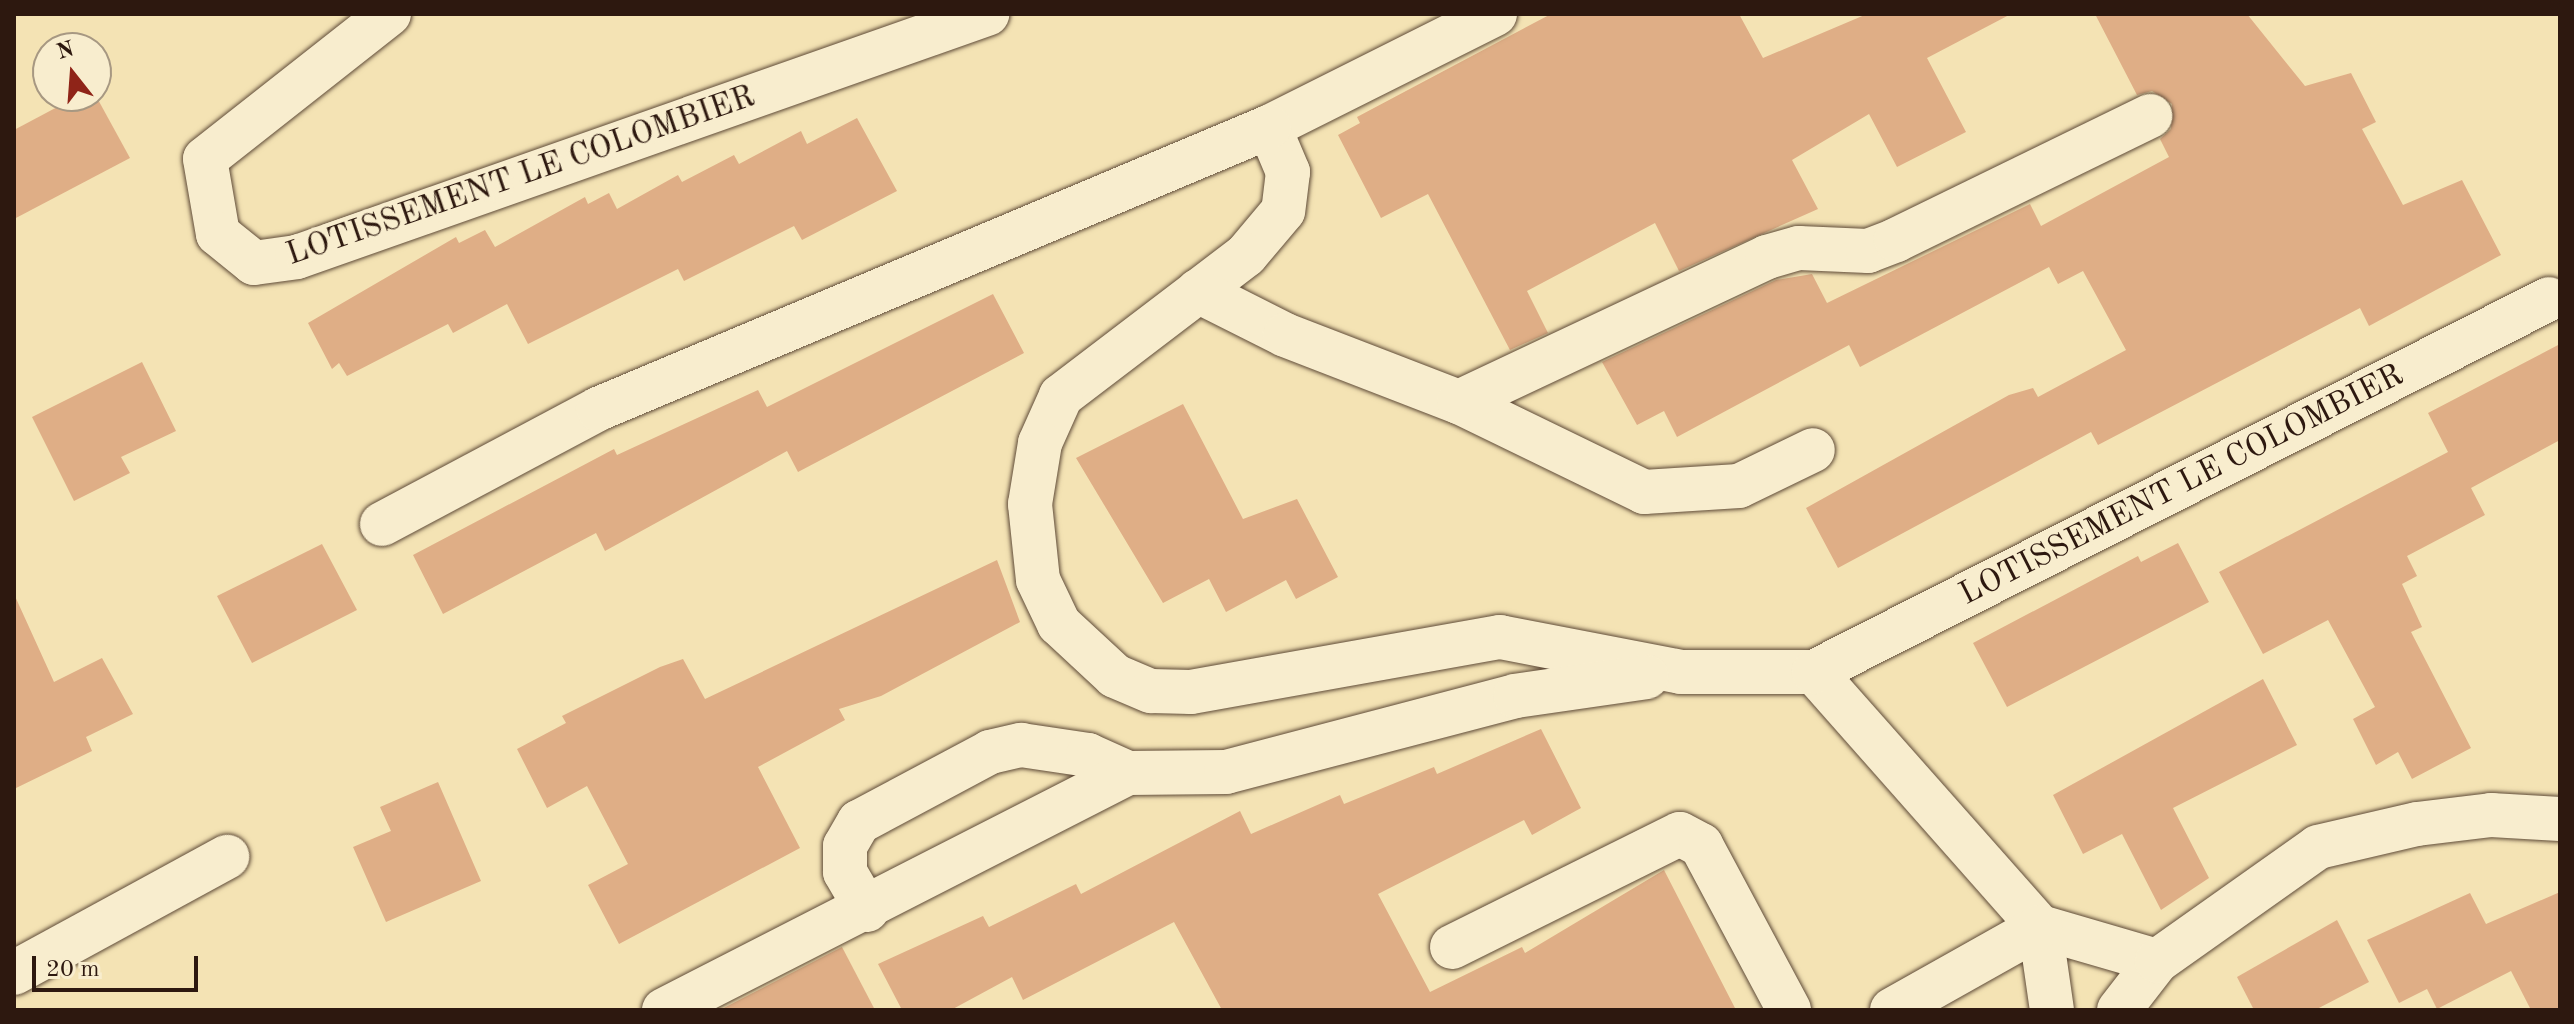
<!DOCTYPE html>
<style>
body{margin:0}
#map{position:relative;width:2574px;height:1024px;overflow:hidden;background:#f4e3b4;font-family:"Old Standard TT",serif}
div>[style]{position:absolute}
.building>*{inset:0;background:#dfae86}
.roads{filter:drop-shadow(0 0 2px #5f4b38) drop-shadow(0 0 2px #5f4b38)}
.minor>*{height:44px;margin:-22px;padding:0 22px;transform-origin:22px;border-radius:22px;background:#f8edce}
span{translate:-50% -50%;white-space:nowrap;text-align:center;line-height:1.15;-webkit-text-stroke:8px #f8edce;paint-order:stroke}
.street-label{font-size:32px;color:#2d180f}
.frame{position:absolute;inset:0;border:16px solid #2d180f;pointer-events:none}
.north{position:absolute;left:32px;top:32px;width:80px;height:80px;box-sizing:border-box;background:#f8edce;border:2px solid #a79882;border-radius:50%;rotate:343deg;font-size:22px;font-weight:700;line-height:32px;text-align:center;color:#2d180f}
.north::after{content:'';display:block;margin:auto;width:28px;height:36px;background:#8f2418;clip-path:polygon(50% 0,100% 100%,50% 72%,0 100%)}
.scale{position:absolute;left:32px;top:956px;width:166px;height:36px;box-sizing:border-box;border:4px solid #2d180f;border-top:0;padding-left:10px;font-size:24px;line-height:28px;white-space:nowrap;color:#2d180f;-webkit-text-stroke:6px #f8edce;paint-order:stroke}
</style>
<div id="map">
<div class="building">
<div style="clip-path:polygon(1551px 14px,1739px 14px,1763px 58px,1867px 14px,2011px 14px,1927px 58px,1966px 132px,1897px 167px,1869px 114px,1792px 160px,1818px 209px,1679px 271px,1655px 223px,1527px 291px,1548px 333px,1510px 350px,1428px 194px,1381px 218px,1338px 135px,1360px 123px,1357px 117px)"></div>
<div style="clip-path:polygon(2095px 14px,2247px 14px,2305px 86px,2351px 73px,2376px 122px,2362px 129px,2403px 205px,2462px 180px,2501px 255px,2369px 326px,2360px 308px,2098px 445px,2091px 432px,1838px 568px,1806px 508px,2009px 395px,2033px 388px,2038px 397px,2126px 350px,2083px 271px,2058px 284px,2049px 267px,1860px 367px,1849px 345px,1677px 437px,1664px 411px,1637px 425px,1602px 362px,1776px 280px,1812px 274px,1827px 303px,2030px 204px,2041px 226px,2169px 157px,2160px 139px,2171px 129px,2172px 104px,2152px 91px,2137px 95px)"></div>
<div style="clip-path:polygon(78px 96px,96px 96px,130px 158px,14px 219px,14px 130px)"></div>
<div style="clip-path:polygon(857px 118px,897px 191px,802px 240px,794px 226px,684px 281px,678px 269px,528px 344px,507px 304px,453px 333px,448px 324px,347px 376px,339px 363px,332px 369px,308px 323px,456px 237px,459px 243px,485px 230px,495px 247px,585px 197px,588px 204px,609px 193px,617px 209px,678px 175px,682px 182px,734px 155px,739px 164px,801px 131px,807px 144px)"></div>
<div style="clip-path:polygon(993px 294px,1024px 353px,798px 472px,787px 451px,605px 551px,596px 533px,443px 614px,413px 555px,614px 449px,617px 455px,758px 390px,767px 407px)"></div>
<div style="clip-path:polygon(2560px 344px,2560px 440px,2471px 488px,2485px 515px,2407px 556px,2417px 576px,2402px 584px,2422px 627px,2411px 632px,2471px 748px,2412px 779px,2398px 752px,2376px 765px,2353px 719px,2375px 707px,2328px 620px,2263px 654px,2219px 572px,2448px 452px,2428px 413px)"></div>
<div style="clip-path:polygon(142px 362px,176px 431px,121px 457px,130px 473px,74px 501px,32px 417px)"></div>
<div style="clip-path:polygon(1183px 404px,1243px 519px,1297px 499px,1338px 577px,1296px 599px,1286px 580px,1226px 612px,1209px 579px,1163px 603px,1076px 458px)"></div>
<div style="clip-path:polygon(2178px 543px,2209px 602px,2007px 707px,1973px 643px,2138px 556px,2141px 562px)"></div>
<div style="clip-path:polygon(322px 544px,357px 610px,252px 663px,217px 596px)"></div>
<div style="clip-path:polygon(997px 560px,1020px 622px,881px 696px,839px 709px,845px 720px,758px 767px,800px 848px,619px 944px,588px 885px,628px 864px,587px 786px,547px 808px,517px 749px,566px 723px,562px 716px,660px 667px,683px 659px,705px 699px)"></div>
<div style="clip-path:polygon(14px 594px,54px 682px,102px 658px,133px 714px,86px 737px,92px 751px,14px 789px)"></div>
<div style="clip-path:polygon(2263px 679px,2297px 745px,2173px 808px,2209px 878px,2161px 910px,2122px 834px,2083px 854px,2053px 795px)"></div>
<div style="clip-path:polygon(1541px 729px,1581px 808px,1532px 835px,1524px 820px,1378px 894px,1430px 992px,1522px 947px,1525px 953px,1664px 870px,1736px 1010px,1222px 1010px,1174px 922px,1023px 1000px,1012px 977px,951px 1010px,902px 1010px,878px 964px,983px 916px,989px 927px,1076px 884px,1081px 894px,1240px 811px,1251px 834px,1340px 795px,1344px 804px,1434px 767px,1437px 774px)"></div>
<div style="clip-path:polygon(438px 782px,481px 881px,386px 922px,353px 847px,391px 831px,380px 807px)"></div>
<div style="clip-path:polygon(2560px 892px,2560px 1010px,2531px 1010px,2511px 971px,2437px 1009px,2427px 989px,2399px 1003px,2367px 940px,2470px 893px,2486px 924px)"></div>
<div style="clip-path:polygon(2337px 920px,2369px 982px,2315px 1010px,2254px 1010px,2237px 977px)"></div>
<div style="clip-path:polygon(842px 947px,875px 1010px,720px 1010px,743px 998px)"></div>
</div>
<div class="roads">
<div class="minor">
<div style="left:389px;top:14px;width:234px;rotate:141.8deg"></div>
<div style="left:205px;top:159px;width:76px;rotate:80.2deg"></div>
<div style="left:218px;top:234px;width:46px;rotate:38.9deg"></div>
<div style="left:254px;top:263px;width:43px;rotate:-7.9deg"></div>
<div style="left:297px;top:257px;width:732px;rotate:-19.4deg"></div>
<div style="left:1495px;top:14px;width:253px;rotate:153.4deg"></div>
<div style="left:1269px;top:127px;width:49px;rotate:67.1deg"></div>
<div style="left:1288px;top:172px;width:39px;rotate:97deg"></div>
<div style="left:1283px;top:211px;width:57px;rotate:130.1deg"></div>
<div style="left:1246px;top:255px;width:233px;rotate:142.7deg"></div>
<div style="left:1061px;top:396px;width:51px;rotate:114.1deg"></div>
<div style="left:1040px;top:443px;width:62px;rotate:99.3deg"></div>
<div style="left:1030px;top:504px;width:76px;rotate:84deg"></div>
<div style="left:1038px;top:580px;width:49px;rotate:64.5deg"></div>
<div style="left:1059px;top:624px;width:76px;rotate:42.9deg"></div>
<div style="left:1115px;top:676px;width:39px;rotate:23deg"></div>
<div style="left:1151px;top:691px;width:40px;rotate:1.4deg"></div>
<div style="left:1191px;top:692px;width:314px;rotate:-10.1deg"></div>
<div style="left:1500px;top:637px;width:184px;rotate:10.9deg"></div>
<div style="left:1681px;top:672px;width:133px"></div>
<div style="left:1814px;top:672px;width:341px;rotate:48.5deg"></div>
<div style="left:2040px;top:927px;width:122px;rotate:16.2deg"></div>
<div style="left:1198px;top:291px;width:97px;rotate:26.8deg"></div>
<div style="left:1285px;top:335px;width:186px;rotate:21.1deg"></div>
<div style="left:1459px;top:402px;width:206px;rotate:25.9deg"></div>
<div style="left:1644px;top:492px;width:95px;rotate:-3.6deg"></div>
<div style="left:1739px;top:486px;width:82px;rotate:-25.9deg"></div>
<div style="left:1459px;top:402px;width:340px;rotate:-25.2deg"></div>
<div style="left:1767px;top:257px;width:33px;rotate:-16deg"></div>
<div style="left:1799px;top:248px;width:69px;rotate:2.5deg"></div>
<div style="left:1868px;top:251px;width:30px;rotate:-21deg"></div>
<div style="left:1896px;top:240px;width:283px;rotate:-26deg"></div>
<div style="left:382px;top:524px;width:245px;rotate:-28deg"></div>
<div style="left:598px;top:409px;width:728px;rotate:-22.8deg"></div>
<div style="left:1814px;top:672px;width:824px;rotate:-26.91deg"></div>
<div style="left:867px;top:910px;width:44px;rotate:-120.1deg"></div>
<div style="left:845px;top:872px;width:26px;rotate:-90deg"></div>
<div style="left:845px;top:846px;width:28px;rotate:-60deg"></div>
<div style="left:859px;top:822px;width:149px;rotate:-28.1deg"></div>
<div style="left:990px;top:752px;width:32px;rotate:-13deg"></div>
<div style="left:1021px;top:745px;width:68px;rotate:8.5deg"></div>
<div style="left:1088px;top:755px;width:44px;rotate:24.2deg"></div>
<div style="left:2040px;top:927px;width:84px;rotate:81.8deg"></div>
<div style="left:1452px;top:947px;width:254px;rotate:-26.4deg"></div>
<div style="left:1680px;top:834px;width:24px;rotate:28deg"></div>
<div style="left:1701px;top:845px;width:187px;rotate:61.9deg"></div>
<div style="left:14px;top:973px;width:243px;rotate:-28.6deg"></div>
<div style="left:664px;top:1010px;width:521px;rotate:-27.06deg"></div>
<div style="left:1128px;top:773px;width:98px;rotate:-0.6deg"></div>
<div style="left:1226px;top:772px;width:299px;rotate:-14.7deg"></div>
<div style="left:1515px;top:696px;width:133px;rotate:-8.2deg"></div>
<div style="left:1892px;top:1010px;width:170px;rotate:-29.3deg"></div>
<div style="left:2119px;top:1010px;width:62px;rotate:-52.2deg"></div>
<div style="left:2157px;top:961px;width:197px;rotate:-35.3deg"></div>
<div style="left:2318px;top:847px;width:102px;rotate:-13.1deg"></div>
<div style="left:2417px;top:824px;width:75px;rotate:-6.9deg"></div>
<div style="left:2491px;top:815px;width:69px;rotate:3.3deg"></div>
</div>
</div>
<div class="street-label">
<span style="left:521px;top:177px;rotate:-19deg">LOTISSEMENT LE COLOMBIER</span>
<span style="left:2182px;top:486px;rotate:-27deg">LOTISSEMENT LE COLOMBIER</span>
</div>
<div class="frame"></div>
<div class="north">N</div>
<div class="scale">20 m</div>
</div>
